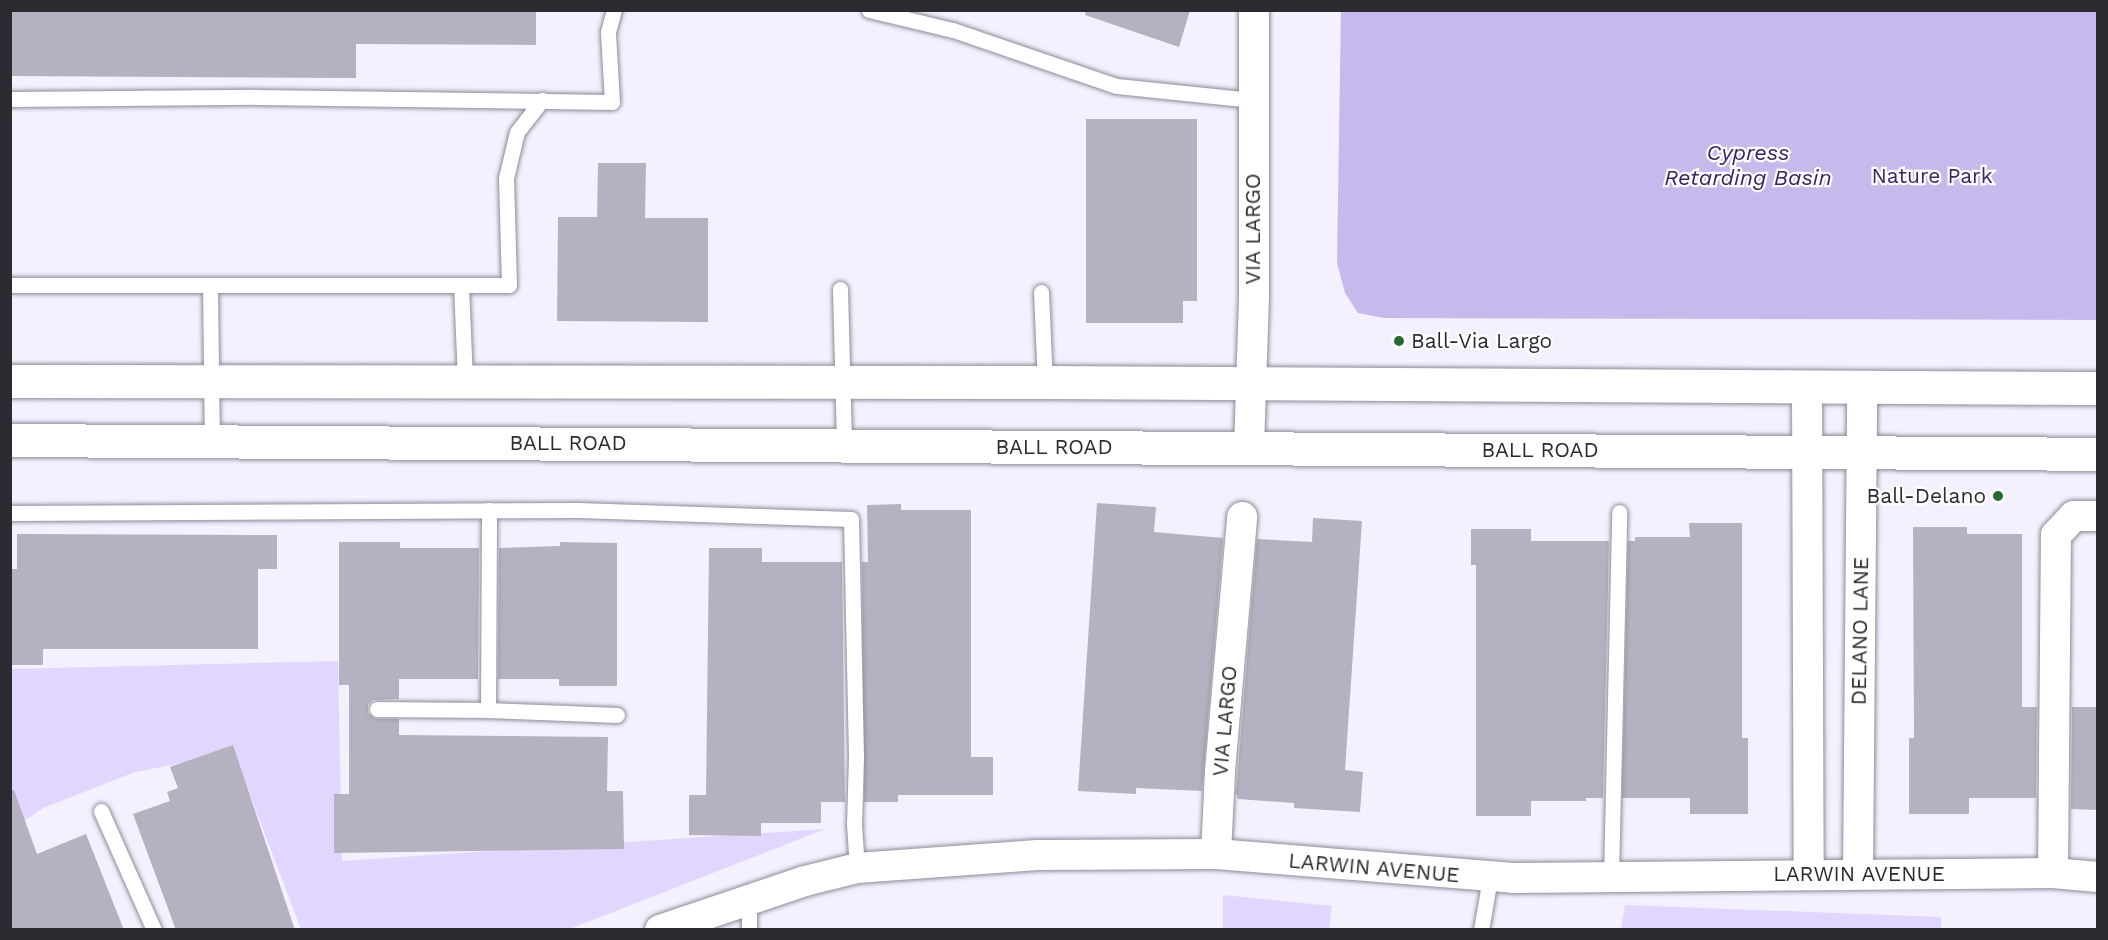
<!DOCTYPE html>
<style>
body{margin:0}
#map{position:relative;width:2108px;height:940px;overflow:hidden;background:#f4f0fd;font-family:"Work Sans",sans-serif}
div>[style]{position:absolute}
.green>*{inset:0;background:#e1d6fe}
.water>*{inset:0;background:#c8b9ed}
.building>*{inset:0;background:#b5b1c0}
.roads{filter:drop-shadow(0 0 2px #8e8a99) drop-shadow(0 0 2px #8e8a99)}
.service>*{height:15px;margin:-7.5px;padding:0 7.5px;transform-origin:7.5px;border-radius:7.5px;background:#fff}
.minor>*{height:30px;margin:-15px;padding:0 15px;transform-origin:15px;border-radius:15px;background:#fff}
.primary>*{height:33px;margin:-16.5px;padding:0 16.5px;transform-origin:16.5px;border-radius:16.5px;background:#fff}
.dots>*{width:16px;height:16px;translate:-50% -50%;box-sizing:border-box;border:3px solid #fff;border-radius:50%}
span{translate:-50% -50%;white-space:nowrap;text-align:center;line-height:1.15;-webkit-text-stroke:4.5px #fff;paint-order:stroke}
.park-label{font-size:21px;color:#3d2663}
.street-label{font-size:21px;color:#2c2a30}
.poi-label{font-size:21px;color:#2c2a30}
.left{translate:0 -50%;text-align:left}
.right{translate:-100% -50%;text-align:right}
.water-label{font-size:22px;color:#3a225f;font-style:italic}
.frame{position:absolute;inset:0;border:12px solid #2c2a30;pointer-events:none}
</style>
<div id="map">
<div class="green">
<div style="clip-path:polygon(338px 661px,342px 861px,825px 829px,567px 930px,301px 929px,234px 753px,135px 772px,43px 808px,11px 830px,11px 669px)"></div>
<div style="clip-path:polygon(1223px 895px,1332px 906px,1329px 929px,1223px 929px)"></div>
<div style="clip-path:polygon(1625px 905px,1941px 917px,1941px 929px,1621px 929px)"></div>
</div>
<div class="water">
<div style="clip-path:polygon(1341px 10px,2097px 11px,2097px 320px,1384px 318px,1358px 313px,1345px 293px,1337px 263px)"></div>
</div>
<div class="building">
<div style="clip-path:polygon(10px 10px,536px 10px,536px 45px,356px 44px,356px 78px,10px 76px)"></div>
<div style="clip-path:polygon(1086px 10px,1190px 10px,1179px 47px,1085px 15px)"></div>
<div style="clip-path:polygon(1086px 119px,1197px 119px,1197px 301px,1183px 301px,1183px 323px,1086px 323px)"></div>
<div style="clip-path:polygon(598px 163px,646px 163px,645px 218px,708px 218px,708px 322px,557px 321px,558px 217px,597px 217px)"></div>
<div style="clip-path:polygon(1097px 503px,1156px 507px,1154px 532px,1223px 538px,1202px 791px,1136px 788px,1136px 794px,1078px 791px)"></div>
<div style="clip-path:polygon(901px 504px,901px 510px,971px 510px,971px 757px,993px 757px,993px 795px,898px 795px,898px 802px,864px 802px,862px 562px,868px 562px,867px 505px)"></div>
<div style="clip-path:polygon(1313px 518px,1362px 521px,1345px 770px,1363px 772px,1360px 812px,1294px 808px,1294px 803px,1238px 799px,1236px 793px,1257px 539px,1312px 542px)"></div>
<div style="clip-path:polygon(1689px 523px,1742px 523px,1742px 738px,1748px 738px,1748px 814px,1690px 814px,1690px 798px,1622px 798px,1628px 541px,1635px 541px,1635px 537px,1690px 537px)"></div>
<div style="clip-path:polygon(1913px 527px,1967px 527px,1967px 534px,2022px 534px,2022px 707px,2037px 707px,2036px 798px,1969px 798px,1969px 814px,1909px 814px,1909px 738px,1914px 738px)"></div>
<div style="clip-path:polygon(1471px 529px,1531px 529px,1531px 541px,1609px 541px,1603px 798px,1586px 798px,1586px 801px,1531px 801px,1531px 816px,1476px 816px,1476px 565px,1471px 565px)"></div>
<div style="clip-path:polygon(17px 534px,277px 535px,277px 569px,258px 569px,258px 649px,43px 649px,43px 665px,10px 665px,10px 569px,17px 569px)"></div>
<div style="clip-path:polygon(339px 542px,400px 542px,400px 548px,479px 548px,478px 679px,399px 679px,399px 699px,373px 700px,368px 705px,368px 713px,376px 719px,399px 719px,399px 735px,608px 737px,607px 791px,623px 791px,624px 849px,334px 853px,334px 794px,349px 794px,349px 685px,339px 685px)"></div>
<div style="clip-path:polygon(560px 542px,617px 543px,617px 686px,559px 686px,559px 679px,498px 679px,499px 548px,560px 546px)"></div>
<div style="clip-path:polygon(709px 548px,762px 548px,762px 562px,842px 562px,845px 802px,821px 802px,821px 823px,761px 823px,761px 836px,689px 835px,689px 795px,706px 795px)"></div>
<div style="clip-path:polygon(2072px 707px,2097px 707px,2097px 810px,2071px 809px)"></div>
<div style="clip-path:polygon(233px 745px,295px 930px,176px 930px,133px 814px,170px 801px,167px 792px,178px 788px,170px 767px)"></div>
<div style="clip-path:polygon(14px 790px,37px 854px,86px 834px,124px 930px,10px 930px,10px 791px)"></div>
</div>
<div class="roads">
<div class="service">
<div style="left:869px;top:10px;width:86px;rotate:13.4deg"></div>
<div style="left:953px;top:30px;width:173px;rotate:18.9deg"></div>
<div style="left:1117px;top:86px;width:136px;rotate:5.9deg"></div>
<div style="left:10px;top:99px;width:247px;rotate:-0.5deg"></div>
<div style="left:257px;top:97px;width:355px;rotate:0.8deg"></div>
<div style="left:612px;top:102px;width:70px;rotate:-93.3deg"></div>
<div style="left:608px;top:32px;width:23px;rotate:-75deg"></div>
<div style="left:10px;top:285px;width:499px"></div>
<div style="left:509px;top:285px;width:107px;rotate:-91.6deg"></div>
<div style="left:506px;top:178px;width:47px;rotate:-76.6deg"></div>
<div style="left:517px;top:132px;width:41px;rotate:-52deg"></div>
<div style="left:210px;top:285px;width:156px;rotate:89.3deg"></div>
<div style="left:461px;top:285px;width:96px;rotate:87.6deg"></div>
<div style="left:840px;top:289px;width:156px;rotate:88.5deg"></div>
<div style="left:1041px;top:292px;width:90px;rotate:87.5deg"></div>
<div style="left:10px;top:513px;width:568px;rotate:-0.3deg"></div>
<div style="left:578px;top:510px;width:273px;rotate:1.9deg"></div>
<div style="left:851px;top:519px;width:238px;rotate:88.8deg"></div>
<div style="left:856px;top:757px;width:67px;rotate:91.7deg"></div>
<div style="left:854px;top:824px;width:44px;rotate:86.1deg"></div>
<div style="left:377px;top:709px;width:111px;rotate:0.5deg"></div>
<div style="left:488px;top:710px;width:200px;rotate:-89.7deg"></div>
<div style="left:488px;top:710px;width:129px;rotate:2.2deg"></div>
<div style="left:101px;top:811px;width:130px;rotate:66deg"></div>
<div style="left:1611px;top:877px;width:365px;rotate:-88.7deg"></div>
<div style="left:749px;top:900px;width:30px;rotate:90deg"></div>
<div style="left:1481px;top:930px;width:53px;rotate:-80.2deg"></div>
</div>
<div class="minor">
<div style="left:1807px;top:388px;width:486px;rotate:89.8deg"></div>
<div style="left:1249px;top:448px;width:152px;rotate:-88.1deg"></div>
<div style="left:1254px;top:296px;width:286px;rotate:-90deg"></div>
<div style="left:1216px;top:854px;width:83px;rotate:-87.2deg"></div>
<div style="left:1220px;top:771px;width:255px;rotate:-85deg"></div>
<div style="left:2053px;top:873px;width:338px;rotate:-89.5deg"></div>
<div style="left:2056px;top:535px;width:26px;rotate:-47deg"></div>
<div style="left:2074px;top:516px;width:24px"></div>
<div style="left:1858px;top:874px;width:486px;rotate:-89.5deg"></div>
<div style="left:660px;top:930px;width:153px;rotate:-18.7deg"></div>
<div style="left:805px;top:881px;width:54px;rotate:-14deg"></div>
<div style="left:857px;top:868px;width:181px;rotate:-4.1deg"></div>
<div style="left:1038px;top:855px;width:178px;rotate:-0.3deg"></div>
<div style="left:1216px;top:854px;width:298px;rotate:4.6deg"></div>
<div style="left:1513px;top:878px;width:540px;rotate:-0.53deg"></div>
<div style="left:2053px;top:873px;width:45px;rotate:5.1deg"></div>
</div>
<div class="primary">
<div style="left:10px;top:381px;width:1035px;rotate:0.06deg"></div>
<div style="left:1045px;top:382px;width:1053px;rotate:0.33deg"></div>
<div style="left:10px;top:440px;width:2088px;rotate:0.38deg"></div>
</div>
</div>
<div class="dots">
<div style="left:1399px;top:341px;background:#256934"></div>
<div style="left:1998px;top:496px;background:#256934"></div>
</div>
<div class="park-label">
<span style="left:1932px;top:176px">Nature Park</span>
</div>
<div class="street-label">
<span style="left:1253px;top:229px;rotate:-90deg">VIA LARGO</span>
<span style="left:568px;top:443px">BALL ROAD</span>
<span style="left:1054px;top:447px">BALL ROAD</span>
<span style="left:1540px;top:450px">BALL ROAD</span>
<span style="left:1860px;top:631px;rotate:-89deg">DELANO LANE</span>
<span style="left:1225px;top:721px;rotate:-85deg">VIA LARGO</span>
<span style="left:1374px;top:868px;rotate:5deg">LARWIN AVENUE</span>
<span style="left:1859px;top:874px">LARWIN AVENUE</span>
</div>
<div class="poi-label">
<span class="left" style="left:1411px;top:341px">Ball-Via Largo</span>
<span class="right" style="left:1986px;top:496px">Ball-Delano</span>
</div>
<div class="water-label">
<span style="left:1748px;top:165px">Cypress<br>Retarding Basin</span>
</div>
<div class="frame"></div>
</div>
